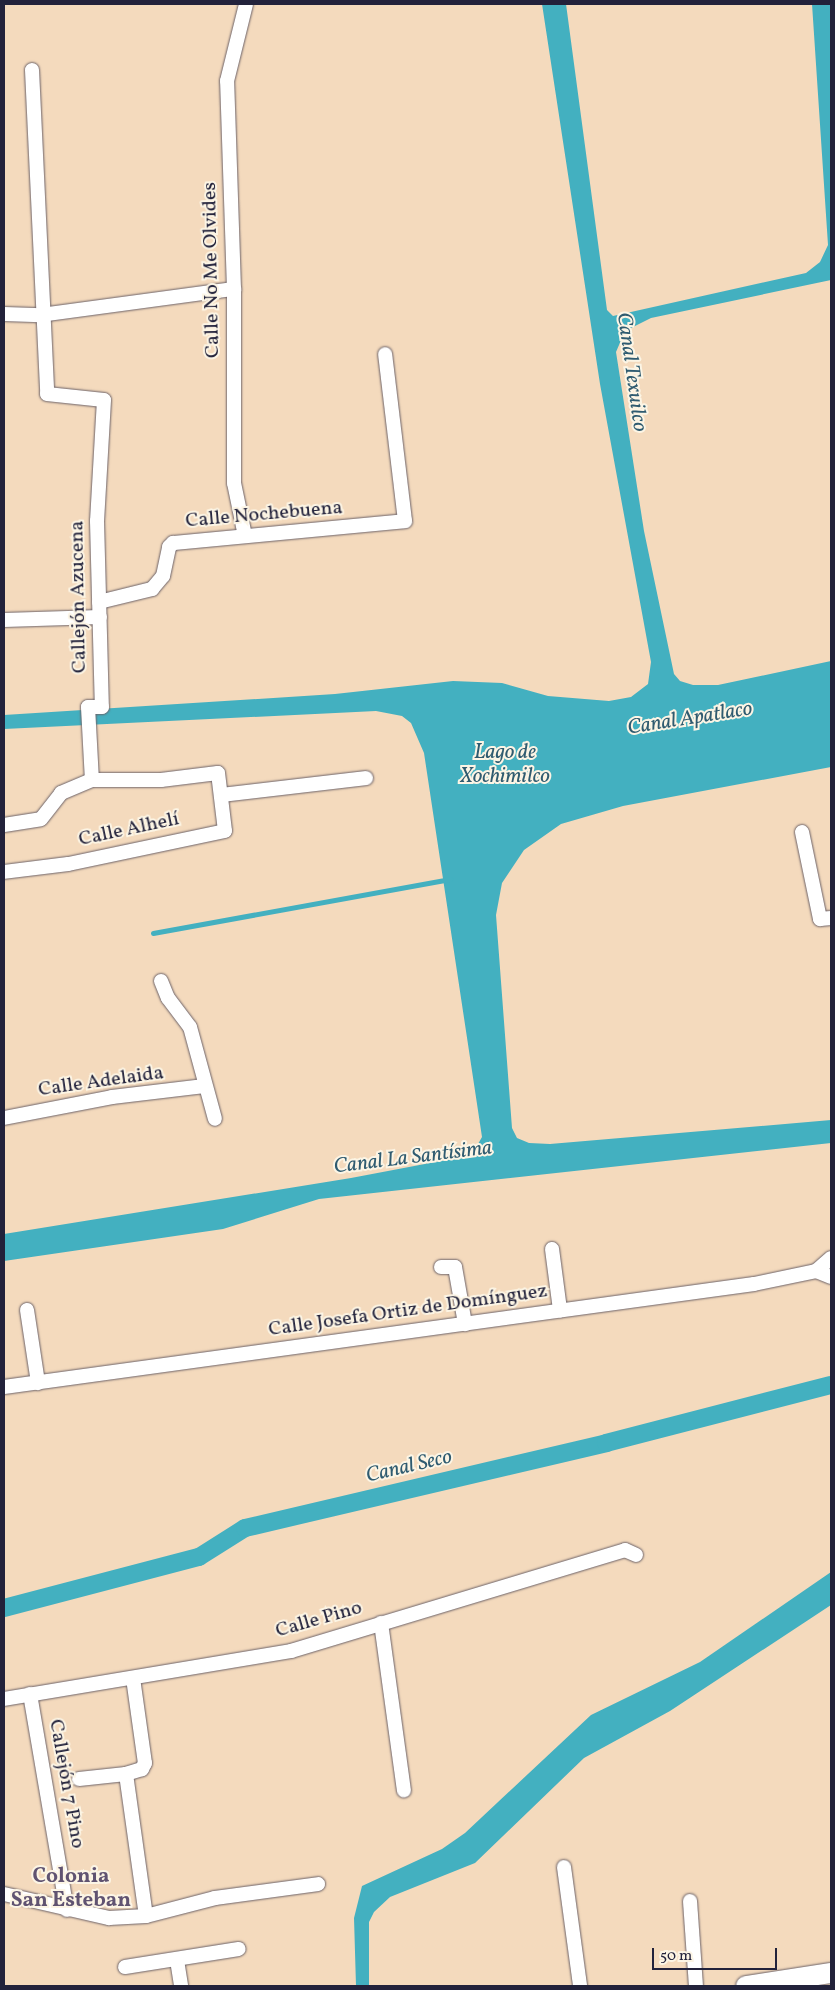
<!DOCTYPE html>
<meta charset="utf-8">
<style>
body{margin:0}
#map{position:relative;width:835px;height:1990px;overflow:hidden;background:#f4dabd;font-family:Vollkorn,serif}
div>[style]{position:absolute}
.water>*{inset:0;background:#43b0c0}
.stream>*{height:5px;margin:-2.5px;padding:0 2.5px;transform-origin:2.5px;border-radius:2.5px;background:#43b0c0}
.canal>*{height:18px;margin:-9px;padding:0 9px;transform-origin:9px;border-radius:9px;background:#43b0c0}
.roads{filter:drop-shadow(0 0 1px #6c6268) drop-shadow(0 0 1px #6c6268)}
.street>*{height:14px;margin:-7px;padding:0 7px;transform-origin:7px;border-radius:7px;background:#fff}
.secondary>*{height:20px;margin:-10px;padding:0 10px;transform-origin:10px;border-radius:10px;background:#fff}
span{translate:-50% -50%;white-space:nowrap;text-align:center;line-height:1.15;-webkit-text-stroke:4px #fcf5e5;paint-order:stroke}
.street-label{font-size:20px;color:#22223b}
.water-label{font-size:21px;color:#2f5b70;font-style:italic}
.neighbourhood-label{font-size:21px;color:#605371;font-weight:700}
.frame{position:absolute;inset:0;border:5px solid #22223b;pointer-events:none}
.scale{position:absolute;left:652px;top:1948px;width:125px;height:22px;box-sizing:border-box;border:2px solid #22223b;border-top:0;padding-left:6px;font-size:15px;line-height:18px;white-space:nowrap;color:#22223b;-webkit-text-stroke:4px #fcf5e5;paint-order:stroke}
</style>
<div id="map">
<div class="water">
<div style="clip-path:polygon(542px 4px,566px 4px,607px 310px,613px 316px,806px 273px,820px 262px,828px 245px,812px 4px,831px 4px,831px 280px,651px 318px,625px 331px,616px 352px,644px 531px,674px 674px,680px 681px,693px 685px,718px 685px,831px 661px,831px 767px,623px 806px,561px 824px,524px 850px,502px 883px,496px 915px,512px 1128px,517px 1138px,529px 1143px,550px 1144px,831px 1120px,831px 1143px,319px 1199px,223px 1229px,4px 1261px,4px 1234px,351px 1178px,467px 1156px,474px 1151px,482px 1137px,424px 753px,411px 723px,402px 716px,376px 711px,4px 729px,4px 715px,335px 694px,453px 681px,502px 683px,548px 696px,609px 701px,631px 697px,648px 684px,651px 662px,600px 384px)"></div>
<div style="clip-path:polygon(831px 1572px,831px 1605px,670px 1711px,584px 1758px,475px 1863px,390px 1897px,374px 1912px,369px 1922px,369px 1986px,356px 1986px,354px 1918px,362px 1886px,442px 1849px,465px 1833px,591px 1715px,700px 1662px)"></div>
</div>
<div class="stream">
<div style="left:153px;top:933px;width:302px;rotate:-10.3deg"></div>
</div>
<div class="canal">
<div style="left:4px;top:1608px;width:202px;rotate:-14.7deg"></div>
<div style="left:199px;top:1557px;width:54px;rotate:-32.2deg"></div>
<div style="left:245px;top:1528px;width:371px;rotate:-13.2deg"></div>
<div style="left:606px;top:1443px;width:232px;rotate:-14.5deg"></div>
</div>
<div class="roads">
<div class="street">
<div style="left:32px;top:70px;width:324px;rotate:87.3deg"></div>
<div style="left:47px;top:394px;width:57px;rotate:6deg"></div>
<div style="left:104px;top:400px;width:121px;rotate:93.3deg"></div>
<div style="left:97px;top:521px;width:186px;rotate:88.5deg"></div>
<div style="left:102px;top:707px;width:14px;rotate:180deg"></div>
<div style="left:88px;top:707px;width:73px;rotate:86.9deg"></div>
<div style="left:4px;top:314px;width:37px;rotate:2deg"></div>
<div style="left:41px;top:315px;width:195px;rotate:-7.7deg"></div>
<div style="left:245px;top:536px;width:54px;rotate:-101.7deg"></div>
<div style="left:234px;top:483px;width:194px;rotate:-90deg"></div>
<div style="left:234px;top:289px;width:208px;rotate:-91.9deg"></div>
<div style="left:227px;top:81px;width:79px;rotate:-76.1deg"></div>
<div style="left:99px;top:602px;width:55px;rotate:-13.8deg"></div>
<div style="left:152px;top:589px;width:17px;rotate:-50deg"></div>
<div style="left:163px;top:576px;width:30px;rotate:-78deg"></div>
<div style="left:169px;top:547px;width:6px;rotate:-45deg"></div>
<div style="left:173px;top:543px;width:233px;rotate:-5.4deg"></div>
<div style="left:405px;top:521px;width:168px;rotate:-96.8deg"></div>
<div style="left:4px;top:620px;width:96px;rotate:-1.8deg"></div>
<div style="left:222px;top:795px;width:145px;rotate:-6.7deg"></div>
<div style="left:4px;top:825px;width:37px;rotate:-9deg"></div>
<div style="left:41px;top:819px;width:33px;rotate:-52deg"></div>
<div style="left:61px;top:793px;width:34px;rotate:-23deg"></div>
<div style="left:92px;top:780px;width:69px"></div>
<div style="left:161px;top:780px;width:57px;rotate:-7deg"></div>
<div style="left:218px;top:773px;width:58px;rotate:83.1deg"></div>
<div style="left:225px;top:831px;width:160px;rotate:168.1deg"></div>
<div style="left:68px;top:864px;width:64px;rotate:172.9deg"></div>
<div style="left:802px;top:832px;width:89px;rotate:78.3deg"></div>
<div style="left:820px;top:919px;width:11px;rotate:-5deg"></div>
<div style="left:161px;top:981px;width:18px;rotate:68deg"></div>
<div style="left:168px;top:998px;width:36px;rotate:53deg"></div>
<div style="left:190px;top:1027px;width:95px;rotate:74.8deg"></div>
<div style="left:4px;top:1118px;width:110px;rotate:-11deg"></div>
<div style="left:112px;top:1097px;width:93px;rotate:-6.8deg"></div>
<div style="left:552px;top:1249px;width:62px;rotate:82.5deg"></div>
<div style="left:441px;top:1267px;width:14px"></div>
<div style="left:455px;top:1267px;width:58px;rotate:80deg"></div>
<div style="left:816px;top:1271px;width:16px;rotate:22deg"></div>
<div style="left:27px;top:1310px;width:74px;rotate:81.4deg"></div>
<div style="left:4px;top:1387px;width:757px;rotate:-7.82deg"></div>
<div style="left:754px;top:1284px;width:63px;rotate:-11.8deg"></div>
<div style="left:816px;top:1271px;width:20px;rotate:-41deg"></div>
<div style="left:381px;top:1623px;width:169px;rotate:82.2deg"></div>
<div style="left:133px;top:1678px;width:86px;rotate:82deg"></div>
<div style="left:145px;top:1763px;width:7px;rotate:117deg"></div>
<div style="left:142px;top:1769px;width:17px;rotate:163deg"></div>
<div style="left:126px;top:1774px;width:143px;rotate:82deg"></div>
<div style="left:30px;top:1694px;width:219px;rotate:80.3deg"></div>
<div style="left:4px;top:1699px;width:291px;rotate:-9.5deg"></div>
<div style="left:291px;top:1651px;width:349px;rotate:-16.8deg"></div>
<div style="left:625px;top:1550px;width:12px;rotate:24deg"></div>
<div style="left:79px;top:1779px;width:47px;rotate:-6.1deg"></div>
<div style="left:564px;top:1867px;width:120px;rotate:82.3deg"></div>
<div style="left:4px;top:1894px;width:108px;rotate:12.9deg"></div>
<div style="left:109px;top:1918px;width:37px;rotate:-3deg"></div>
<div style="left:146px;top:1916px;width:71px;rotate:-14.6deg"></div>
<div style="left:215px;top:1898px;width:104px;rotate:-7.7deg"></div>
<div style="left:690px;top:1901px;width:85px;rotate:86deg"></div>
<div style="left:177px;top:1960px;width:26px;rotate:81deg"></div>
<div style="left:125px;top:1967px;width:115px;rotate:-9deg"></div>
</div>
<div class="secondary">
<div style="left:746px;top:1986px;width:86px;rotate:-8.7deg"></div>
</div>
</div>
<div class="street-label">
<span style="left:212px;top:270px;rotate:-91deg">Calle No Me Olvides</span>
<span style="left:264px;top:515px;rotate:-5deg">Calle Nochebuena</span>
<span style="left:79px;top:597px;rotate:-91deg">Callejón Azucena</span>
<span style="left:129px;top:830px;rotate:-12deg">Calle Alhelí</span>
<span style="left:101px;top:1082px;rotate:-8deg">Calle Adelaida</span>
<span style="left:408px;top:1311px;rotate:-8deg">Calle Josefa Ortiz de Domínguez</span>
<span style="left:319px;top:1620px;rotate:-16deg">Calle Pino</span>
<span style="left:66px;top:1784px;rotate:80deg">Callejón 7 Pino</span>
</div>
<div class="water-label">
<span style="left:631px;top:372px;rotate:82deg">Canal Texuilco</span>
<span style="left:690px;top:719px;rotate:-9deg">Canal Apatlaco</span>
<span style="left:505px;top:765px">Lago de<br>Xochimilco</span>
<span style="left:413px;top:1158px;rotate:-7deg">Canal La Santísima</span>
<span style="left:409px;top:1467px;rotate:-13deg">Canal Seco</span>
</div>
<div class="neighbourhood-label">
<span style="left:71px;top:1889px">Colonia<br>San Esteban</span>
</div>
<div class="frame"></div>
<div class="scale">50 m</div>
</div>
